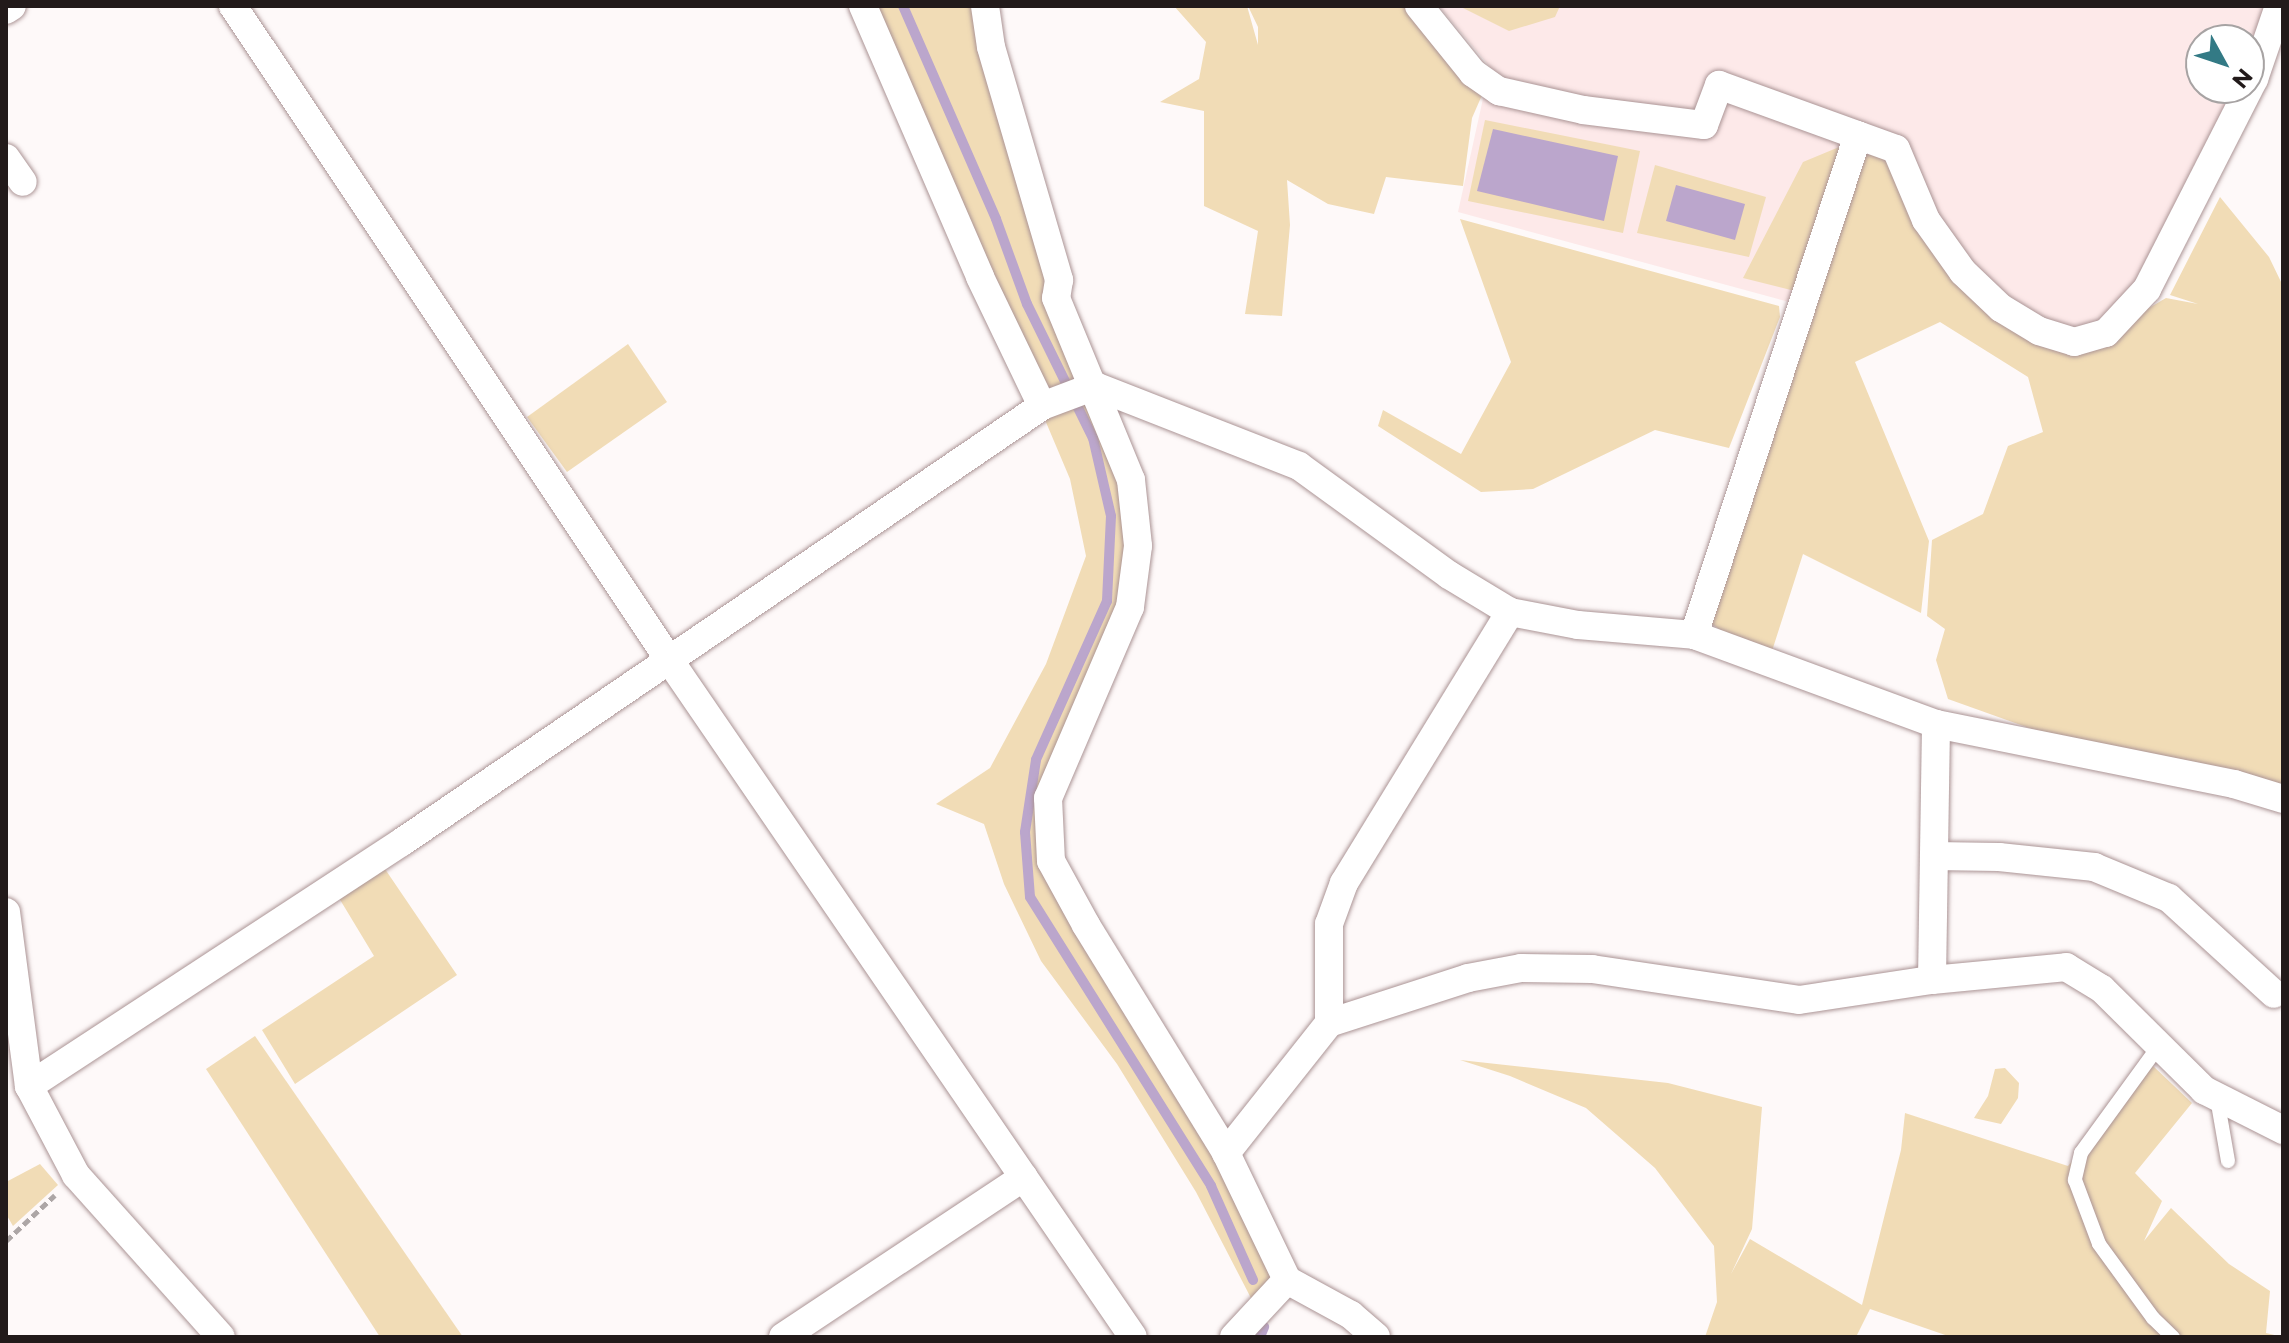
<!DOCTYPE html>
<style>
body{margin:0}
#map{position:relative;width:2289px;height:1343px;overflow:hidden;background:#fef9f9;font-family:Montserrat,sans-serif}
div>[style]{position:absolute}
.built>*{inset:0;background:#fde9e9}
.green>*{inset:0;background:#f1dcb6}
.water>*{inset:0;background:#bba6cc}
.stream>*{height:10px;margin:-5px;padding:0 5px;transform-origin:5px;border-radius:5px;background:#bba6cc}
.path>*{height:5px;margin-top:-2.5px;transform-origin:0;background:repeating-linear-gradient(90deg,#ada6a6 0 8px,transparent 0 12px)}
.roads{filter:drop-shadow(0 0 2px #ab9495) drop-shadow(0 0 2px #ab9495)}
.lane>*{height:14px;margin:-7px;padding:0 7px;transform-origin:7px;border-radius:7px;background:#fff}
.street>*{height:28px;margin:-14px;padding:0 14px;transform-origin:14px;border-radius:14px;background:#fff}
span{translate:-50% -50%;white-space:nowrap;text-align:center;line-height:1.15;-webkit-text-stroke:6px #fff;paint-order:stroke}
.frame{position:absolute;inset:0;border:8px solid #221a1a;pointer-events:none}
.north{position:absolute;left:2185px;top:24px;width:80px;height:80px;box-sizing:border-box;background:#fff;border:2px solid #a7a3a3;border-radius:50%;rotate:130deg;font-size:22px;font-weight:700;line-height:32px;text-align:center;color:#221a1a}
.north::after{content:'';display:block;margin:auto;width:28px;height:36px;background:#337a85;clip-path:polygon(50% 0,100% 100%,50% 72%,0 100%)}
</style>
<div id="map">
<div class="built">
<div style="clip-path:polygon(evenodd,1439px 6px,2279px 6px,2254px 79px,2142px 296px,2106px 333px,2065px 340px,2001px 308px,1926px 220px,1896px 149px,1858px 135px,1800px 305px,1458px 212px,1490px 67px,1439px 6px,2201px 40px,2249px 40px,2249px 88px,2201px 88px,2201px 40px)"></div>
</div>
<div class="green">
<div style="clip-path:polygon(870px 6px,984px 6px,981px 28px,1113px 431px,1135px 574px,1048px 797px,1051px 861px,1283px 1273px,1252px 1300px,1196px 1192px,1117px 1064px,1041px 961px,1004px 884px,984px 824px,936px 804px,990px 768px,1046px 664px,1086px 556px,1070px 479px)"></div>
<div style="clip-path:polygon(1174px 6px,1247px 6px,1258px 45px,1258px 27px,1248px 6px,1412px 6px,1486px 86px,1472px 118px,1463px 186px,1386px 177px,1374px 214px,1328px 204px,1287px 180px,1290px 225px,1282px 316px,1245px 314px,1258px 231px,1204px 206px,1204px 111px,1160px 102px,1199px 79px,1206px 42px)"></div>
<div style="clip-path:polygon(1459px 6px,1560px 6px,1555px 17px,1509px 31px)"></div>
<div style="clip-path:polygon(1485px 120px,1640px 151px,1623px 233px,1468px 201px)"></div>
<div style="clip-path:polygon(1856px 140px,1902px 162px,1970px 293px,2073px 346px,2106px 333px,2166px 298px,2198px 304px,2170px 295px,2220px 197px,2269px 257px,2283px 286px,2283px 795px,2122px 761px,1948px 699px,1936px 660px,1945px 629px,1927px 616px,1932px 540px,1983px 514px,2008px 446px,2043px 432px,2028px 377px,1940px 322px,1855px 362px,1929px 541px,1921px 613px,1803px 554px,1772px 651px,1731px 638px,1708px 621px,1811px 295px,1743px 278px,1803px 162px)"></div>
<div style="clip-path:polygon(1655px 165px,1766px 197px,1749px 257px,1637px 233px)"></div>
<div style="clip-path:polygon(1460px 219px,1779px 306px,1780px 317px,1729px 448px,1655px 430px,1533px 489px,1481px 492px,1378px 426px,1383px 410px,1461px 454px,1511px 362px)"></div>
<div style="clip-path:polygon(628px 344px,667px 402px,567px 472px,527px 417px)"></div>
<div style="clip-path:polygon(385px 869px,457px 975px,295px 1084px,262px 1030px,374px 956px,339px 898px)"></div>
<div style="clip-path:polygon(255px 1036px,463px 1337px,380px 1337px,206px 1069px)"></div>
<div style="clip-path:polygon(1460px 1060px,1668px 1083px,1762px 1107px,1752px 1229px,1731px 1274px,1750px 1239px,1862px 1305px,1901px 1150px,1905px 1113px,2068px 1166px,2152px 1065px,2192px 1103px,2135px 1173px,2162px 1201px,2144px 1241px,2171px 1208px,2229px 1264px,2270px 1291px,2266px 1333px,2283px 1337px,1951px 1337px,1870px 1309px,1856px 1337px,1705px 1337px,1717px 1302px,1714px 1246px,1655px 1168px,1586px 1108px,1510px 1076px)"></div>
<div style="clip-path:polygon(2005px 1068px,2019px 1083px,2018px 1098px,2001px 1124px,1974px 1118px,1988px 1096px,1995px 1069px)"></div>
<div style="clip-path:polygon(40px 1164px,58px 1185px,13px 1226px,6px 1214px,6px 1182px)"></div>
</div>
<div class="water">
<div style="clip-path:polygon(1493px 129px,1618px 156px,1604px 221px,1477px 191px)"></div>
<div style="clip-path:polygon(1676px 185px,1745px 204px,1735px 240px,1666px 221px)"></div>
</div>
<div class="stream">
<div style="left:903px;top:6px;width:232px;rotate:66.4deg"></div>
<div style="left:996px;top:219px;width:90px;rotate:70deg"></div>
<div style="left:1027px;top:304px;width:149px;rotate:63.8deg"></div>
<div style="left:1093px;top:438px;width:80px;rotate:77deg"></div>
<div style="left:1111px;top:516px;width:85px;rotate:92.7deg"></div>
<div style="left:1107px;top:601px;width:174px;rotate:114.1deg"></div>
<div style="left:1036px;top:760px;width:73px;rotate:98.7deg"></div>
<div style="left:1025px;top:832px;width:65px;rotate:85.6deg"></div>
<div style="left:1030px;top:897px;width:341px;rotate:57.9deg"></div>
<div style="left:1211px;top:1186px;width:103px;rotate:65.9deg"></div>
<div style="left:1260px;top:1337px;width:11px;rotate:-68deg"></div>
</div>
<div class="path">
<div style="left:6px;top:1241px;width:67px;rotate:-43.2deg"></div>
</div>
<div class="roads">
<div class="lane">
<div style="left:2158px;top:1047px;width:131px;rotate:126deg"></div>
<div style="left:2081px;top:1153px;width:28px;rotate:103deg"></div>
<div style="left:2075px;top:1180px;width:68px;rotate:69.4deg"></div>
<div style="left:2099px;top:1244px;width:92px;rotate:53.9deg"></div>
<div style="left:2153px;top:1318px;width:28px;rotate:44deg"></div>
<div style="left:2217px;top:1098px;width:64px;rotate:80.1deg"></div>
</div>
<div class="street">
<div style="left:233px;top:6px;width:787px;rotate:56.29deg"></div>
<div style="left:670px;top:661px;width:819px;rotate:55.59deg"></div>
<div style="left:863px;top:6px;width:295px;rotate:66.6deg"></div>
<div style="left:980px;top:277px;width:143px;rotate:64.3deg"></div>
<div style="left:985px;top:6px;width:41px;rotate:81.7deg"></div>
<div style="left:991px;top:47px;width:243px;rotate:73.7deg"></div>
<div style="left:1059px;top:280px;width:18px;rotate:99deg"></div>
<div style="left:1056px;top:298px;width:197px;rotate:67.6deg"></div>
<div style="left:1131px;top:480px;width:66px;rotate:83.9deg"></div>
<div style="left:1138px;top:546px;width:62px;rotate:97.5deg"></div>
<div style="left:1130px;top:607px;width:208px;rotate:113.2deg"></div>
<div style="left:1048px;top:798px;width:63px;rotate:87.3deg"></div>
<div style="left:1051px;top:861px;width:73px;rotate:61.3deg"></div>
<div style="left:1086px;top:925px;width:268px;rotate:58.4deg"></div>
<div style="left:1226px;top:1153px;width:141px;rotate:64.3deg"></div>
<div style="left:1287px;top:1280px;width:73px;rotate:28.7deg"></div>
<div style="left:1351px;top:1315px;width:33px;rotate:41deg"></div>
<div style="left:1419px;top:6px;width:86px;rotate:51.1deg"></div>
<div style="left:1473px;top:73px;width:32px;rotate:35deg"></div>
<div style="left:1499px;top:91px;width:86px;rotate:12.7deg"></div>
<div style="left:1583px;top:110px;width:122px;rotate:7.1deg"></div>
<div style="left:1704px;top:125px;width:43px;rotate:-69.4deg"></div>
<div style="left:1719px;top:85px;width:188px;rotate:19.9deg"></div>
<div style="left:1896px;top:149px;width:77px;rotate:67.1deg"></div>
<div style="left:1926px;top:220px;width:64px;rotate:54.6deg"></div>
<div style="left:1963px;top:272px;width:52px;rotate:43.5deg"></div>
<div style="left:2001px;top:308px;width:44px;rotate:31.2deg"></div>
<div style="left:2039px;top:331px;width:37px;rotate:17deg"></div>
<div style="left:2074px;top:342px;width:33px;rotate:-16deg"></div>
<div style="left:2106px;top:333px;width:60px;rotate:-47deg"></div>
<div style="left:2147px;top:289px;width:236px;rotate:-63deg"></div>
<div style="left:2254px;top:79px;width:77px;rotate:-71.1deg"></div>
<div style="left:6px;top:10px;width:7px;rotate:-34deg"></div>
<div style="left:6px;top:158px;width:29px;rotate:55deg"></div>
<div style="left:1694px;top:635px;width:526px;rotate:-71.84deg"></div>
<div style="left:1934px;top:856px;width:65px;rotate:0.9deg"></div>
<div style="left:1999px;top:857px;width:96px;rotate:6deg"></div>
<div style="left:2094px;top:867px;width:81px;rotate:22.5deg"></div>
<div style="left:2169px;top:898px;width:142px;rotate:42.4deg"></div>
<div style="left:6px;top:912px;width:176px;rotate:82.5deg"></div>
<div style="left:29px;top:1086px;width:101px;rotate:62.2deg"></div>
<div style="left:76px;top:1175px;width:217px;rotate:48.2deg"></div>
<div style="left:1932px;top:980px;width:256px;rotate:-89.1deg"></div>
<div style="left:1329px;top:1023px;width:99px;rotate:-90deg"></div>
<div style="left:1329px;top:924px;width:44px;rotate:-69.9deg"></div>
<div style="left:1344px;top:883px;width:318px;rotate:-58.5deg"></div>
<div style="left:29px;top:1086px;width:446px;rotate:-33.2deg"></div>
<div style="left:402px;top:842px;width:774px;rotate:-34.26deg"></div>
<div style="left:1042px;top:406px;width:57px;rotate:-20.7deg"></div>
<div style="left:1095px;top:386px;width:219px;rotate:21.4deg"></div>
<div style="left:1299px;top:466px;width:185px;rotate:36deg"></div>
<div style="left:1449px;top:575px;width:71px;rotate:31.2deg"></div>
<div style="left:1510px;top:612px;width:69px;rotate:10.8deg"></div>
<div style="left:1578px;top:625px;width:116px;rotate:4.9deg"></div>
<div style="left:1694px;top:635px;width:258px;rotate:20.2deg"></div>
<div style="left:1936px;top:724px;width:304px;rotate:11.4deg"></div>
<div style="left:2234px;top:784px;width:51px;rotate:17deg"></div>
<div style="left:1226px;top:1153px;width:166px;rotate:-51.6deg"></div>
<div style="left:1329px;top:1023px;width:146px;rotate:-17.9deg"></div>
<div style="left:1468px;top:978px;width:54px;rotate:-10.7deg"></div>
<div style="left:1521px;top:968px;width:71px;rotate:0.8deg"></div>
<div style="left:1592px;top:969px;width:209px;rotate:8.5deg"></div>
<div style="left:1799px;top:1000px;width:134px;rotate:-8.6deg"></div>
<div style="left:1932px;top:980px;width:135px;rotate:-5.5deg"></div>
<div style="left:2066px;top:967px;width:42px;rotate:31.4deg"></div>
<div style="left:2102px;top:989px;width:144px;rotate:44.7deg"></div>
<div style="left:2204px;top:1090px;width:89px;rotate:26.9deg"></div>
<div style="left:783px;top:1337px;width:289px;rotate:-33.6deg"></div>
<div style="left:1234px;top:1337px;width:78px;rotate:-47.1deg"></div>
</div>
</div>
<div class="frame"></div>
<div class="north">N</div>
</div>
